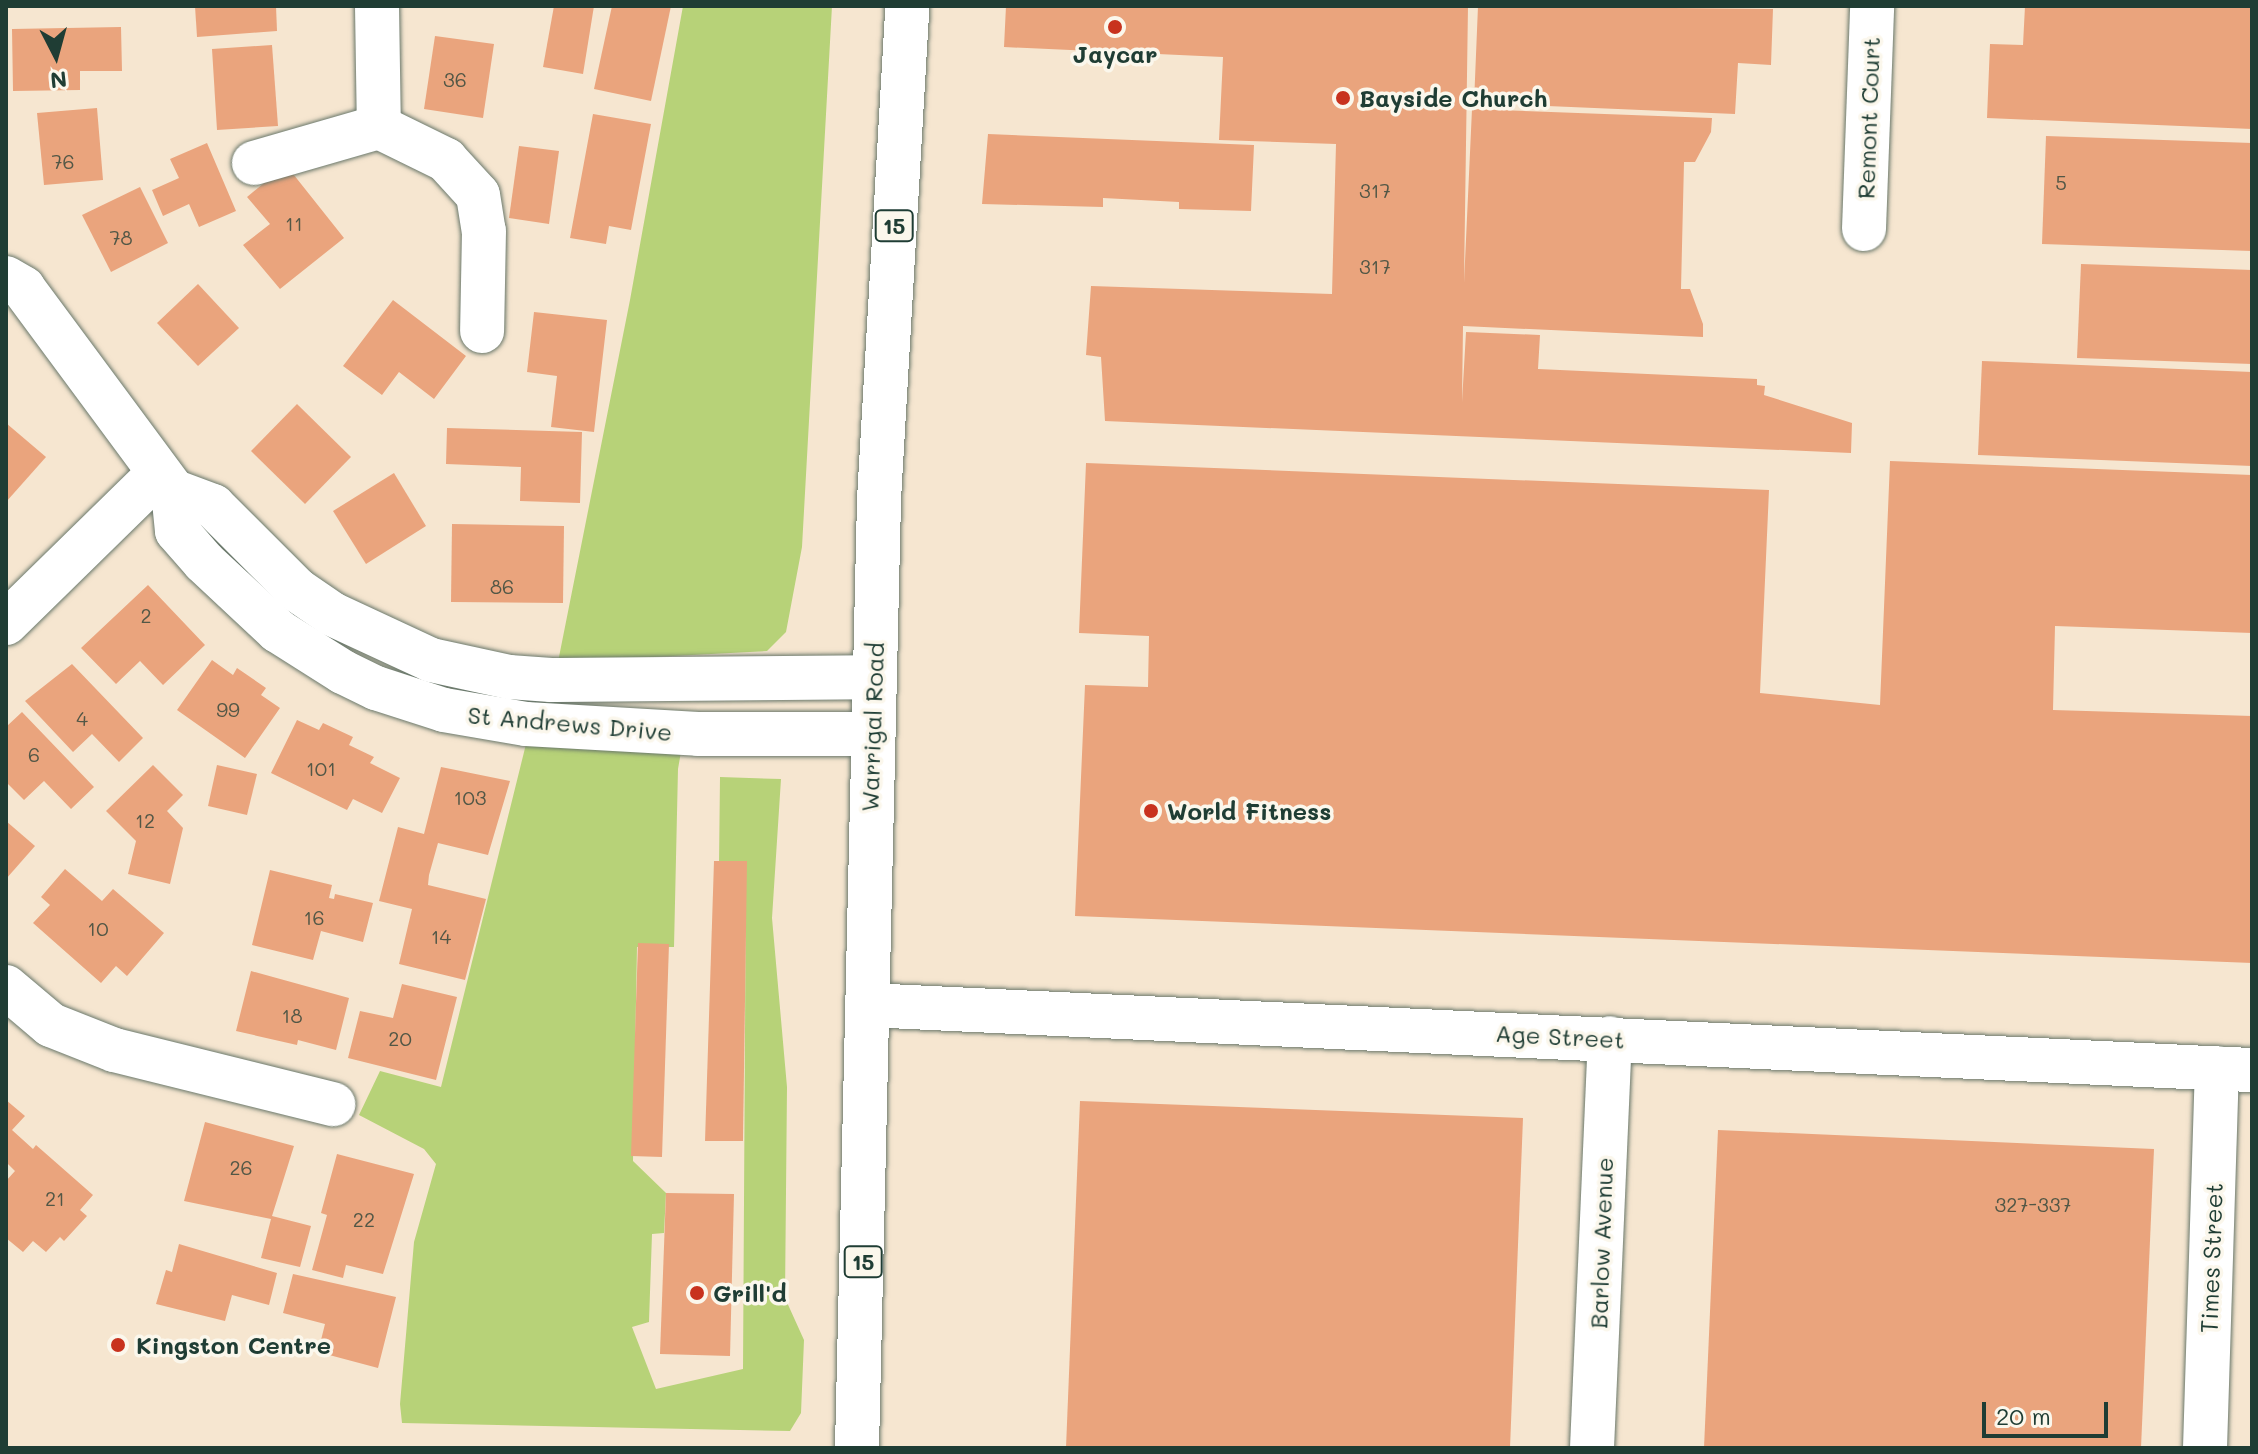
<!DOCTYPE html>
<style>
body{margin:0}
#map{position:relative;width:2258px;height:1454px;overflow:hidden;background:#f6e6d0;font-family:Mali,sans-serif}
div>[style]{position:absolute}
.green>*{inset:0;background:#b7d278}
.building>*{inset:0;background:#eaa47d}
.roads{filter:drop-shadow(0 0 2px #6a786b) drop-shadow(0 0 2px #6a786b)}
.minor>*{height:44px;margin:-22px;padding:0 22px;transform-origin:22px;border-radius:22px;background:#fff}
.highway>*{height:44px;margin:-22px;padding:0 22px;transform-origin:22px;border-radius:22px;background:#fff}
.dots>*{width:22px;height:22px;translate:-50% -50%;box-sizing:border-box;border:4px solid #fbf7ec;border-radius:50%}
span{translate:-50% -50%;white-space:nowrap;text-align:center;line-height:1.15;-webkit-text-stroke:7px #fbf7ec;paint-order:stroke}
.number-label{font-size:20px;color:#525746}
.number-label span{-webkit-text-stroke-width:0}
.shield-label span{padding:2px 6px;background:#fbf7ec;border:2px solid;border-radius:6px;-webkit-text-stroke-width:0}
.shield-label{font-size:22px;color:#1f3d34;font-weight:700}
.poi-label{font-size:24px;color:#1f3d34;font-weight:700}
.left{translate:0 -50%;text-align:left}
.street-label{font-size:24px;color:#1f3d34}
.frame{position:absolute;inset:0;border:8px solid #1f3d34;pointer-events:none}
.north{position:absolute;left:16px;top:16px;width:80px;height:80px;-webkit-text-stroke:6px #fbf7ec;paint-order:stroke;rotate:174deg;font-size:22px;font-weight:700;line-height:32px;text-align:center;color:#1f3d34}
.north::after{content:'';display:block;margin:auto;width:28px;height:36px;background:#1f3d34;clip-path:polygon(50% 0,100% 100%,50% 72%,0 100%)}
.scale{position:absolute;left:1982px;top:1402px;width:126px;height:36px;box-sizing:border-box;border:4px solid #1f3d34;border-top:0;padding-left:10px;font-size:24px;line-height:28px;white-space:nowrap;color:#1f3d34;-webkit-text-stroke:6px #fbf7ec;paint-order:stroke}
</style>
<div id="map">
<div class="green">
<div style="clip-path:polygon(683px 6px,832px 6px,802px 547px,786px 632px,767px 651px,558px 662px,630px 300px)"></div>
<div style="clip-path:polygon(528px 736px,682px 746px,678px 769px,674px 947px,637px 947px,633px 1161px,666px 1193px,664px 1233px,652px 1234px,649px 1322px,632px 1327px,656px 1389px,743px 1369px,746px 866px,719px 864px,720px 777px,781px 779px,772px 918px,787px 1087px,785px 1298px,804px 1340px,801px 1413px,790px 1431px,402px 1423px,400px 1404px,414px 1242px,436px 1164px,424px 1149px,359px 1115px,380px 1071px,441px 1087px)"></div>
</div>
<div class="building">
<div style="clip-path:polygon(195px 6px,276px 6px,277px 31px,197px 37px)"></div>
<div style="clip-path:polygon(554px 6px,594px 6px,583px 74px,543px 67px)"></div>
<div style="clip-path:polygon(612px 6px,671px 6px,651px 101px,594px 89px)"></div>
<div style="clip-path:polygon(1006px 6px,1468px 6px,1464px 283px,1472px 109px,1712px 118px,1711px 132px,1695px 162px,1684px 162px,1681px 289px,1690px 289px,1703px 324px,1703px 337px,1463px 326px,1462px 402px,1466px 332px,1540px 335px,1538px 369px,1757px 379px,1757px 385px,1765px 386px,1764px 395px,1852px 423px,1851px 453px,1105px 421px,1101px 357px,1086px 355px,1091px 286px,1332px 294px,1336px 144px,1219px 140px,1223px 57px,1004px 47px)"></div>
<div style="clip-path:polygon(1478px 6px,1773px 9px,1771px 65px,1738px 63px,1735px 114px,1474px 103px)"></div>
<div style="clip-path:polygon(2025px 6px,2252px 6px,2252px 129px,1987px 118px,1990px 44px,2023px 45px)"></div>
<div style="clip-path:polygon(121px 27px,122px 71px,80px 71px,80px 90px,13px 91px,12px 29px)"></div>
<div style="clip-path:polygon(435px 36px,494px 44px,483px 118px,424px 109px)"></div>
<div style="clip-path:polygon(272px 45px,278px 126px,217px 130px,212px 49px)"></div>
<div style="clip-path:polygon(97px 108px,103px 180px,44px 185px,37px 113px)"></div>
<div style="clip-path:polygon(593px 114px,651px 124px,631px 230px,609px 226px,606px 244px,570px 238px)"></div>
<div style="clip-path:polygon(988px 134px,1254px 145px,1251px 211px,1179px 209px,1179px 202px,1103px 198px,1103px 207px,982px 204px)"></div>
<div style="clip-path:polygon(2046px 136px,2252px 143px,2252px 251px,2042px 244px)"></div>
<div style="clip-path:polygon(207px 143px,236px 211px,199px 227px,189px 204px,163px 216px,152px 190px,179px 178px,170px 159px)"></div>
<div style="clip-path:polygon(519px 146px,559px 151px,549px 224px,509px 218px)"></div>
<div style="clip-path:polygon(286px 165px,344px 238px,280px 289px,243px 245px,270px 224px,247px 197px)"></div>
<div style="clip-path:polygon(140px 187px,168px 243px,111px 272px,82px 215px)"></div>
<div style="clip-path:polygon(2081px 264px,2252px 270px,2252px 364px,2077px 358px)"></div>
<div style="clip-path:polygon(198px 284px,239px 328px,198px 366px,157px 323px)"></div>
<div style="clip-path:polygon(393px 300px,466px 356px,434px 399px,399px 372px,382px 395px,343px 366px)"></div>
<div style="clip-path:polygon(534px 312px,607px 320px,594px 432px,551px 427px,557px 376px,527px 372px)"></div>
<div style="clip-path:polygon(1982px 361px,2252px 372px,2252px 466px,1978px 455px)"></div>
<div style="clip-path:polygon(297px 404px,351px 457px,305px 504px,251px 451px)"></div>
<div style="clip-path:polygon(6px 423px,46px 457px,6px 502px)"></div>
<div style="clip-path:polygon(447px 428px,582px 432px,580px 503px,520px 501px,521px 467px,446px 464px)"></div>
<div style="clip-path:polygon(1890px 461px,2252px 475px,2252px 633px,2055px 626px,2053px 710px,2252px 716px,2252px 963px,1075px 916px,1085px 685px,1148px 687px,1149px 636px,1079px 633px,1086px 463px,1769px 490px,1760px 693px,1880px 705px)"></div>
<div style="clip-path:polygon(394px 473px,426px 526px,366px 564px,333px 511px)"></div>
<div style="clip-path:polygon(452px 524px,564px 526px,563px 603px,451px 602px)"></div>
<div style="clip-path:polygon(148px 585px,205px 645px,163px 685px,140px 661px,116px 684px,81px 648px)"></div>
<div style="clip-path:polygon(212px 660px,233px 675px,237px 668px,266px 688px,261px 695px,280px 708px,245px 758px,177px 710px)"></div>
<div style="clip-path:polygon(72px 664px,143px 738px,119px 762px,92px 734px,73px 752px,25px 701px)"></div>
<div style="clip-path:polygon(22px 712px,94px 787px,71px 809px,44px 781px,24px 800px,6px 782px,6px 727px)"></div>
<div style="clip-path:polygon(297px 720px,319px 730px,323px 723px,353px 737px,349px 745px,374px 757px,370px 763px,400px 778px,382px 813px,353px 799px,347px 810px,271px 773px)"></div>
<div style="clip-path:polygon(153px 765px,183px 795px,167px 811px,183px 828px,170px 884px,128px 874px,136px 841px,106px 811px)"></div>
<div style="clip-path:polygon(217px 765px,257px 774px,247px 815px,208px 806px)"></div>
<div style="clip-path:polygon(441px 767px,510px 781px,488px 855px,438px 843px,429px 875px,428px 885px,486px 899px,465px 980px,399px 964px,412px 909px,379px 901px,398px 827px,424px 834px)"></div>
<div style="clip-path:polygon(6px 821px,35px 846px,6px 879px)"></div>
<div style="clip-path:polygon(714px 861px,747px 861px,743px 1141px,705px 1141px)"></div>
<div style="clip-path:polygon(65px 869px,102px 901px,113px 889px,164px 933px,127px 976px,116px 966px,101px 983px,33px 923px,50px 905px,41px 897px)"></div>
<div style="clip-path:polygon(270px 870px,332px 885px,329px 898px,334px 899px,335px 894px,373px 903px,363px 942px,321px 931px,313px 960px,252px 945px)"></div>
<div style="clip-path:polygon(638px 943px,669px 944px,662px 1157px,631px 1156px)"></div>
<div style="clip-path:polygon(251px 971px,349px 998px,336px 1050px,298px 1040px,297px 1045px,236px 1031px)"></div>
<div style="clip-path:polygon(402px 984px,457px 997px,436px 1080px,348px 1058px,360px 1011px,393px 1018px)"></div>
<div style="clip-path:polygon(6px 1100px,25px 1116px,12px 1130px,33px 1149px,36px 1145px,93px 1195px,80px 1210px,87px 1216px,64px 1241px,60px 1237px,46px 1252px,33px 1241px,23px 1252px,6px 1238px,6px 1181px,15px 1171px,6px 1162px)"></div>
<div style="clip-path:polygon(1080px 1101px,1523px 1118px,1510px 1448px,1066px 1448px)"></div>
<div style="clip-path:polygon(205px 1122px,294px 1146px,272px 1216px,311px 1226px,300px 1267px,261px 1258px,271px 1219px,184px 1201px)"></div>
<div style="clip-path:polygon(1718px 1130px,2154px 1149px,2141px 1448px,1704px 1448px)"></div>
<div style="clip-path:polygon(337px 1154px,414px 1174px,383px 1274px,346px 1265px,343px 1278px,312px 1270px,327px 1215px,321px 1213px)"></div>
<div style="clip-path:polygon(666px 1193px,734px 1194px,730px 1356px,660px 1354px)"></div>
<div style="clip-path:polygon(179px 1244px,277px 1273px,269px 1305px,232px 1295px,225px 1321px,156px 1304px,166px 1270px,172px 1272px)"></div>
<div style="clip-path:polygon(293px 1274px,396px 1297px,378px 1368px,318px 1352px,325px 1324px,283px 1313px)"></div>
</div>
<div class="roads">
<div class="minor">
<div style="left:377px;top:6px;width:121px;rotate:89.1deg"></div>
<div style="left:379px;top:127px;width:75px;rotate:26.2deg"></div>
<div style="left:446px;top:160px;width:47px;rotate:47.6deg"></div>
<div style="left:478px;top:195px;width:36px;rotate:81deg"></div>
<div style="left:484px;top:231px;width:100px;rotate:91.1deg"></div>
<div style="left:254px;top:163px;width:130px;rotate:-16.1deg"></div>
<div style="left:1864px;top:229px;width:223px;rotate:-87.9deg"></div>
<div style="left:6px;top:278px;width:20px;rotate:30deg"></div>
<div style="left:23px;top:288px;width:252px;rotate:53.5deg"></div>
<div style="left:173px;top:491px;width:40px;rotate:84.3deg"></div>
<div style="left:177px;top:531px;width:41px;rotate:48.9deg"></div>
<div style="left:204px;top:562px;width:101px;rotate:43deg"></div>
<div style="left:278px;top:631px;width:77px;rotate:32.2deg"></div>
<div style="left:343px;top:672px;width:37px;rotate:26deg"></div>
<div style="left:376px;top:688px;width:71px;rotate:17.9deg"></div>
<div style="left:444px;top:710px;width:83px;rotate:9.7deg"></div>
<div style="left:526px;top:724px;width:172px;rotate:3.3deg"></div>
<div style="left:698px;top:734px;width:174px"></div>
<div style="left:173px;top:491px;width:43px;rotate:20.6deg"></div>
<div style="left:213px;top:506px;width:119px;rotate:45deg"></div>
<div style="left:297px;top:590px;width:42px;rotate:34.4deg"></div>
<div style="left:332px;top:614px;width:109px;rotate:24.9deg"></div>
<div style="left:431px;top:660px;width:80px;rotate:12.3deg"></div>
<div style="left:509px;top:677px;width:42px;rotate:4.1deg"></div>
<div style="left:551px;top:680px;width:323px;rotate:-0.5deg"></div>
<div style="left:6px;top:623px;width:214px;rotate:-44.4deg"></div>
<div style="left:6px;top:987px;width:59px;rotate:40.2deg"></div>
<div style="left:51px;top:1025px;width:68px;rotate:21.6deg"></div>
<div style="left:114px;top:1050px;width:226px;rotate:13.9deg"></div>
<div style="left:867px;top:1005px;width:1387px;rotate:2.69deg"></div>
<div style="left:1592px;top:1448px;width:410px;rotate:-87.5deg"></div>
<div style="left:2205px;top:1448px;width:380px;rotate:-88.2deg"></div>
</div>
<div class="highway">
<div style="left:857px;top:1448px;width:949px;rotate:-88.67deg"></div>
<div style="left:879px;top:499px;width:494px;rotate:-86.7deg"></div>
</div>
</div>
<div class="dots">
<div style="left:1115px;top:27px;background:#c8321e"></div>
<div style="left:1343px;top:98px;background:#c8321e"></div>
<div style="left:1151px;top:811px;background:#c8321e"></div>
<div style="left:697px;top:1293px;background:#c8321e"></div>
<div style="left:118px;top:1345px;background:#c8321e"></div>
</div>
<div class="number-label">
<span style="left:455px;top:79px">36</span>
<span style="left:63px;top:161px">76</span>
<span style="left:2061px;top:182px">5</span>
<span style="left:1375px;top:190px">317</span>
<span style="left:294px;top:223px">11</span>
<span style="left:121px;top:237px">78</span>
<span style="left:1375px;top:266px">317</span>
<span style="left:502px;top:586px">86</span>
<span style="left:146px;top:615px">2</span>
<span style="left:228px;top:709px">99</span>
<span style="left:82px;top:718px">4</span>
<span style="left:34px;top:754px">6</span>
<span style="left:321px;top:768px">101</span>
<span style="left:470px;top:797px">103</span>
<span style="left:145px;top:820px">12</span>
<span style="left:314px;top:917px">16</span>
<span style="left:98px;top:928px">10</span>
<span style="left:441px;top:936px">14</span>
<span style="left:292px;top:1015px">18</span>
<span style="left:400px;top:1038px">20</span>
<span style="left:241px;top:1167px">26</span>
<span style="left:55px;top:1198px">21</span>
<span style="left:2033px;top:1204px">327-337</span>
<span style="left:364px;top:1219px">22</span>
</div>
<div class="shield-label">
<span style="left:894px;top:226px">15</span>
<span style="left:863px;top:1262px">15</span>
</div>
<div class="poi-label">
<span style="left:1115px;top:54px">Jaycar</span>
<span class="left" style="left:1359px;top:98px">Bayside Church</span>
<span class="left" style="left:1167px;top:811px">World Fitness</span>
<span class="left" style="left:713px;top:1293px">Grill'd</span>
<span class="left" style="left:136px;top:1345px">Kingston Centre</span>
</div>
<div class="street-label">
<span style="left:1868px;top:118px;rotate:-88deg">Remont Court</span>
<span style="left:570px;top:723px;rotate:5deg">St Andrews Drive</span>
<span style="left:872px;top:727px;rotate:-88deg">Warrigal Road</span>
<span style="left:1560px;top:1036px;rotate:3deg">Age Street</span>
<span style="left:1601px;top:1243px;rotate:-88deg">Barlow Avenue</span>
<span style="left:2211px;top:1258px;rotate:-88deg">Times Street</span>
</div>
<div class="frame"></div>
<div class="north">N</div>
<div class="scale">20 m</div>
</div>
